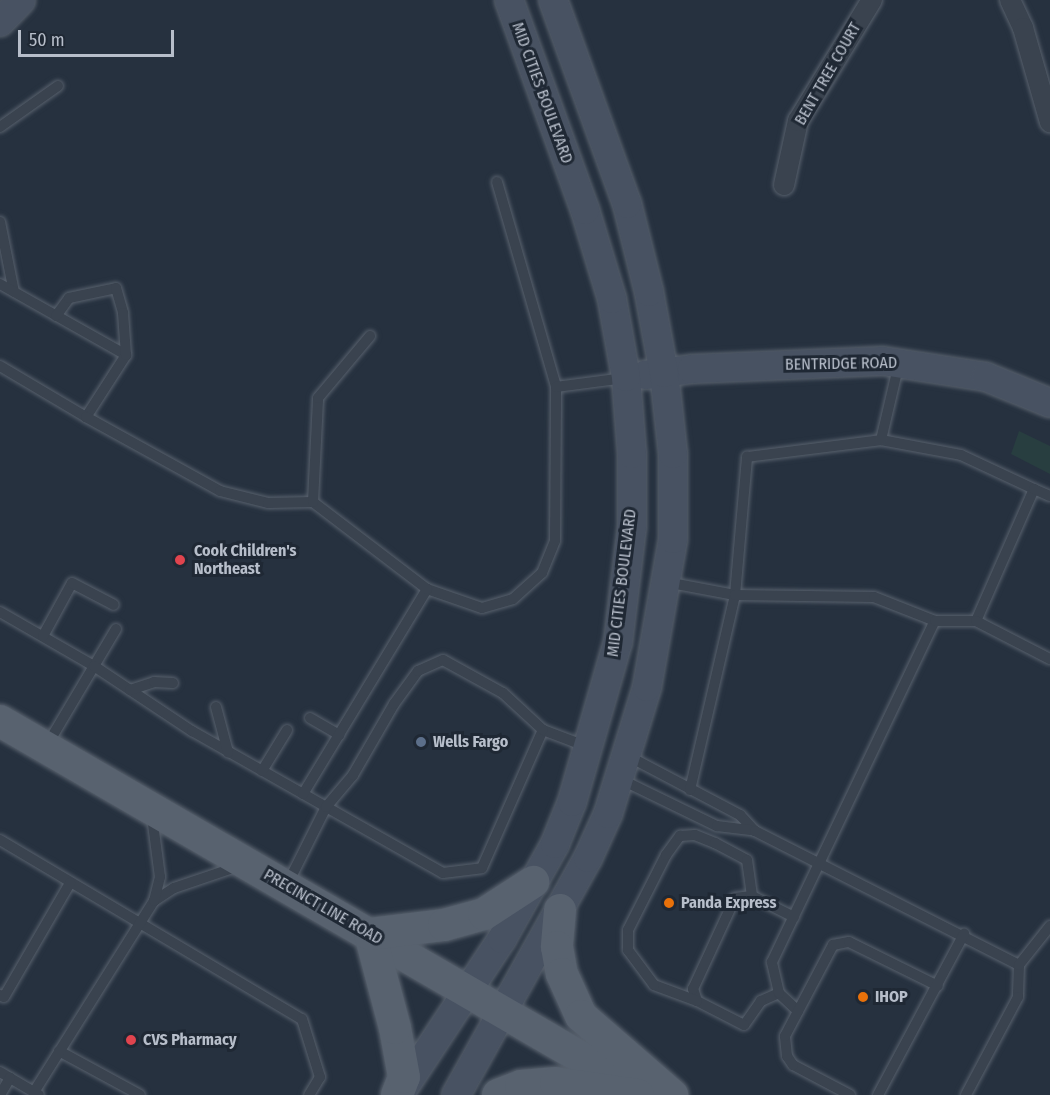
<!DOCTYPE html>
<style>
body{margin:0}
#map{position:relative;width:1050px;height:1095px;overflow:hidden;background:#26313f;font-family:"Fira Sans Condensed",sans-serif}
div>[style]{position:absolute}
.green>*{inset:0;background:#283e40}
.roads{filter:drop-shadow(0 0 2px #58616d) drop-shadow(0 0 2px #58616d)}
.lane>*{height:10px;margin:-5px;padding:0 5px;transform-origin:5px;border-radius:5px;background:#3a434f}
.street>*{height:20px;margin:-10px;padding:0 10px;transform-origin:10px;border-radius:10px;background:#3a434f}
.secondary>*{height:28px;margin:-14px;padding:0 14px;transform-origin:14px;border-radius:14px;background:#485262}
.primary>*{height:32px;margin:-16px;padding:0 16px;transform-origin:16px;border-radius:16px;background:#58626f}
.dots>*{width:16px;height:16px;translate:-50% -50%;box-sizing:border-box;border:3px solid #1f2834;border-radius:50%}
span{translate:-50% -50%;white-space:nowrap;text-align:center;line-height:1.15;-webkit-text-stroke:6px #1f2834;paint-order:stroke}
.street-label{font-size:16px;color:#b7beca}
.poi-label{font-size:16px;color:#b7beca;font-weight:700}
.left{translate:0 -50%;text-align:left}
.scale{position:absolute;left:18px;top:30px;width:156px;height:27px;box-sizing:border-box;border:3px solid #b7beca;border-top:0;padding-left:8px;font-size:18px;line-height:21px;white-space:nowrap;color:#b7beca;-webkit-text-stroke:4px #1f2834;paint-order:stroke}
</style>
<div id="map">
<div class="green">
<div style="clip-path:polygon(1019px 431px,1050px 446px,1050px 474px,1011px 454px)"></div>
</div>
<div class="roads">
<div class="lane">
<div style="left:0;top:127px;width:71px;rotate:-35.3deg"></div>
<div style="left:497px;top:182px;width:213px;rotate:73.9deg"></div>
<div style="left:0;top:222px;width:71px;rotate:78.7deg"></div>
<div style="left:0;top:284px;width:145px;rotate:29.4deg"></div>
<div style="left:126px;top:355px;width:74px;rotate:122.8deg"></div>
<div style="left:86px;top:417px;width:100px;rotate:-149.3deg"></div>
<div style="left:56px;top:316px;width:22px;rotate:-54deg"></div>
<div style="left:69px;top:298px;width:48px;rotate:-12deg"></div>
<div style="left:116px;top:288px;width:26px;rotate:74deg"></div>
<div style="left:123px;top:313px;width:42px;rotate:85.9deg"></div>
<div style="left:86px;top:417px;width:153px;rotate:28.9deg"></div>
<div style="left:220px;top:491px;width:49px;rotate:14deg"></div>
<div style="left:268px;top:503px;width:45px;rotate:-1.3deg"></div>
<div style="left:881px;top:440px;width:81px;rotate:10.6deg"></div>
<div style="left:961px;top:455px;width:81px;rotate:25deg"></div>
<div style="left:1034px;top:489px;width:144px;rotate:113.7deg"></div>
<div style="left:1034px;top:489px;width:17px;rotate:24deg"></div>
<div style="left:666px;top:582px;width:70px;rotate:10.7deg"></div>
<div style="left:735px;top:595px;width:139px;rotate:-85deg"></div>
<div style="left:747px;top:457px;width:135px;rotate:-7.2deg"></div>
<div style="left:881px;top:440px;width:79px;rotate:-76.8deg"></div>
<div style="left:427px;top:589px;width:58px;rotate:19.1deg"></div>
<div style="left:482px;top:608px;width:32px;rotate:-16deg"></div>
<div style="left:513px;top:599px;width:39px;rotate:-42deg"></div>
<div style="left:542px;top:573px;width:35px;rotate:-68deg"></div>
<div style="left:555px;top:541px;width:154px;rotate:-89.6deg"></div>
<div style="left:556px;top:387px;width:69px;rotate:-7.5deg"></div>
<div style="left:0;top:612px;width:108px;rotate:29.9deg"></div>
<div style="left:94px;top:666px;width:92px;rotate:120.7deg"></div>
<div style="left:116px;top:629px;width:43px;rotate:120.7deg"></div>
<div style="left:94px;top:666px;width:118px;rotate:33.6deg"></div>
<div style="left:192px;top:731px;width:288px;rotate:29.5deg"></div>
<div style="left:443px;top:873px;width:39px;rotate:-7deg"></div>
<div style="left:482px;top:868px;width:151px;rotate:-66.2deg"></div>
<div style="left:543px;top:730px;width:48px;rotate:20.7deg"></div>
<div style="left:43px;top:636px;width:60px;rotate:-61.3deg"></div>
<div style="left:72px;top:583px;width:47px;rotate:27.6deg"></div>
<div style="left:130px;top:690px;width:25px;rotate:-18deg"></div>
<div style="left:154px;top:682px;width:19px;rotate:3deg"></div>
<div style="left:216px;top:707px;width:47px;rotate:75.1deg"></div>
<div style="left:310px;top:718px;width:34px;rotate:30deg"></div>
<div style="left:628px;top:756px;width:127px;rotate:27.8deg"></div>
<div style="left:740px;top:815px;width:22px;rotate:47deg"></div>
<div style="left:262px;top:771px;width:48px;rotate:-58.6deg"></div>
<div style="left:620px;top:779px;width:108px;rotate:25.9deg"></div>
<div style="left:717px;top:826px;width:38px;rotate:7deg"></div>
<div style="left:755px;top:831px;width:296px;rotate:26.9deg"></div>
<div style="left:1019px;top:965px;width:32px;rotate:92deg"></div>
<div style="left:1018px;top:997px;width:111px;rotate:118deg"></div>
<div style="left:690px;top:790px;width:200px;rotate:-77deg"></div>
<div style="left:735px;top:595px;width:139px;rotate:0.8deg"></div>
<div style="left:874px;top:597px;width:66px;rotate:21.5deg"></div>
<div style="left:303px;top:794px;width:240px;rotate:-58.8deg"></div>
<div style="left:427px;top:589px;width:143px;rotate:-142.7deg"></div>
<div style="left:313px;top:502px;width:104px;rotate:-87.2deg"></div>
<div style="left:318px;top:398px;width:81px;rotate:-50deg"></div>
<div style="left:0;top:840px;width:351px;rotate:30.7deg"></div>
<div style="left:302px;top:1019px;width:61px;rotate:72.8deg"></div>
<div style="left:320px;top:1077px;width:21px;rotate:121deg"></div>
<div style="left:288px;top:883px;width:85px;rotate:-63.4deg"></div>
<div style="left:326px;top:807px;width:42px;rotate:-49.8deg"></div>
<div style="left:353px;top:775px;width:82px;rotate:-60deg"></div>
<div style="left:394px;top:704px;width:41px;rotate:-54deg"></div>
<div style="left:418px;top:671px;width:27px;rotate:-24deg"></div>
<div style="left:443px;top:660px;width:68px;rotate:28.8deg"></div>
<div style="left:503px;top:693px;width:54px;rotate:42.8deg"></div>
<div style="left:154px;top:901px;width:24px;rotate:-33deg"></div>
<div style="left:174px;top:888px;width:69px;rotate:-18.7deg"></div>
<div style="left:1019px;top:965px;width:50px;rotate:-51.5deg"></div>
<div style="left:779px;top:993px;width:20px;rotate:156deg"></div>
<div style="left:761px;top:1001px;width:29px;rotate:125deg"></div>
<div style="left:744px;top:1025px;width:53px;rotate:-152.9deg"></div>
<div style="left:697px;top:1001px;width:13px;rotate:-108deg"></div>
<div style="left:693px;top:989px;width:100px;rotate:-65.2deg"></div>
<div style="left:735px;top:898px;width:17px;rotate:-7deg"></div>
<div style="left:752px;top:896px;width:47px;rotate:26.6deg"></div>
<div style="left:0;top:995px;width:4px;rotate:27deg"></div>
<div style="left:4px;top:997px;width:132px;rotate:-59.9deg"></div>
<div style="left:697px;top:1001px;width:46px;rotate:-159.6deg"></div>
<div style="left:654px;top:985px;width:44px;rotate:-126.6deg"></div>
<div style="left:628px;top:950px;width:20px;rotate:-90deg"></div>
<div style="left:628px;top:930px;width:84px;rotate:-63.1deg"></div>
<div style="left:666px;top:855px;width:24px;rotate:-54deg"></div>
<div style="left:680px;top:836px;width:15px;rotate:-4deg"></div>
<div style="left:695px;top:835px;width:22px;rotate:22deg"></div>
<div style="left:715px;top:843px;width:36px;rotate:28deg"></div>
<div style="left:747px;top:860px;width:36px;rotate:82deg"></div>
<div style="left:798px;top:1011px;width:26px;rotate:-137deg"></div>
<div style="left:779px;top:993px;width:32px;rotate:-103deg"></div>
<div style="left:772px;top:962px;width:378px;rotate:-64.5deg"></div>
<div style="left:935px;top:621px;width:41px"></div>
<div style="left:976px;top:621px;width:83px;rotate:27.2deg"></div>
<div style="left:59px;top:1051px;width:92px;rotate:28.5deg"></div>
<div style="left:0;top:1072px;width:45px;rotate:30.5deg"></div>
<div style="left:34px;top:1092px;width:226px;rotate:-57.9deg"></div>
<div style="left:154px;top:901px;width:25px;rotate:-76deg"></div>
<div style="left:160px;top:877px;width:62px;rotate:-97.5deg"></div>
<div style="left:0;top:1095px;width:20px;rotate:-60deg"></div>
<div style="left:850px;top:1095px;width:64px;rotate:-152.2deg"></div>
<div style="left:793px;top:1065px;width:11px;rotate:-124deg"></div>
<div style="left:787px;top:1056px;width:20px;rotate:-96deg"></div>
<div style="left:785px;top:1036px;width:103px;rotate:-62.2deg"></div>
<div style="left:833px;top:945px;width:16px;rotate:-11deg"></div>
<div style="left:849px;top:942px;width:99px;rotate:26.3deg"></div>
<div style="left:878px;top:1095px;width:183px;rotate:-61.9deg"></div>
</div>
<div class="street">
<div style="left:1010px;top:0;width:31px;rotate:65deg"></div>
<div style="left:1023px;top:28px;width:98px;rotate:74deg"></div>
<div style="left:784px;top:185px;width:66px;rotate:-77.7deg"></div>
<div style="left:798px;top:121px;width:142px;rotate:-58.6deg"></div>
</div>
<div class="secondary">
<div style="left:0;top:22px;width:30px;rotate:-46deg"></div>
<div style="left:645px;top:375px;width:47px;rotate:-7.3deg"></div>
<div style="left:692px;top:369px;width:191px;rotate:-2.4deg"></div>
<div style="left:883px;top:361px;width:104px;rotate:8.8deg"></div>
<div style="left:986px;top:377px;width:69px;rotate:22.1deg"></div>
<div style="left:399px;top:1095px;width:187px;rotate:-56.6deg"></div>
<div style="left:502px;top:939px;width:109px;rotate:-60.8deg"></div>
<div style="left:555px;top:844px;width:45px;rotate:-68deg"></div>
<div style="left:572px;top:802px;width:166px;rotate:-74deg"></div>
<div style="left:618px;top:642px;width:116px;rotate:-83.1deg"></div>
<div style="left:632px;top:527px;width:73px;rotate:-90deg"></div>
<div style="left:632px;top:454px;width:77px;rotate:-94.5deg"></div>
<div style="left:626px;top:377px;width:79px;rotate:-100.2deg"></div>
<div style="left:612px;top:299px;width:93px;rotate:-106.9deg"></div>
<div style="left:585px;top:210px;width:223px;rotate:-109.9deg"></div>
<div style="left:456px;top:1095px;width:271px;rotate:-60.9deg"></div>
<div style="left:588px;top:858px;width:48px;rotate:-65.6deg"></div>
<div style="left:608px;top:814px;width:133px;rotate:-72.9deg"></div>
<div style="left:647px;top:687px;width:150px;rotate:-80deg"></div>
<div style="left:673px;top:539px;width:85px;rotate:-90deg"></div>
<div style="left:673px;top:454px;width:81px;rotate:-96.3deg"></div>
<div style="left:664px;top:373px;width:82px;rotate:-100.5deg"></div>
<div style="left:649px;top:292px;width:91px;rotate:-104deg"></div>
<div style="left:627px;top:204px;width:217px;rotate:-109.9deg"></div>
</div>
<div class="primary">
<div style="left:0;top:721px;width:746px;rotate:30.07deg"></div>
<div style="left:560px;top:910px;width:37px;rotate:95deg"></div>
<div style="left:557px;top:947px;width:27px;rotate:80deg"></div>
<div style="left:562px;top:974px;width:46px;rotate:65.7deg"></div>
<div style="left:581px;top:1016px;width:121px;rotate:41deg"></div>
<div style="left:397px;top:1095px;width:19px;rotate:-69deg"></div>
<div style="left:404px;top:1077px;width:50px;rotate:-100.4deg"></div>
<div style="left:395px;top:1028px;width:97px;rotate:-104.9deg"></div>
<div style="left:370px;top:934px;width:75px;rotate:-6.9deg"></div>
<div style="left:444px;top:925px;width:41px;rotate:-15.4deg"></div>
<div style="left:484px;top:914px;width:59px;rotate:-33.1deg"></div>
<div style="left:498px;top:1095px;width:25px;rotate:-21deg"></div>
<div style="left:521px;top:1086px;width:35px;rotate:-5deg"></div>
<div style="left:556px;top:1083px;width:83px;rotate:8.3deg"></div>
</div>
</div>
<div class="dots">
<div style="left:180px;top:560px;background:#e0444e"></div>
<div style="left:421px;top:742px;background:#5c6f8a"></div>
<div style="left:669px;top:903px;background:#e8710a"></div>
<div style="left:863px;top:997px;background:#e8710a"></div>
<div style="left:131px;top:1040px;background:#e0444e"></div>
</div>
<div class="street-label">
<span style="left:828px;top:74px;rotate:-60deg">BENT TREE COURT</span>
<span style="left:542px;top:93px;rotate:70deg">MID CITIES BOULEVARD</span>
<span style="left:841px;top:364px;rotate:-1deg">BENTRIDGE ROAD</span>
<span style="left:622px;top:583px;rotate:-83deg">MID CITIES BOULEVARD</span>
<span style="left:323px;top:907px;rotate:30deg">PRECINCT LINE ROAD</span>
</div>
<div class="poi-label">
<span class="left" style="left:194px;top:560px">Cook Children's<br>Northeast</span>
<span class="left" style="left:433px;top:742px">Wells Fargo</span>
<span class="left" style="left:681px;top:903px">Panda Express</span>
<span class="left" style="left:875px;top:997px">IHOP</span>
<span class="left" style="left:143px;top:1040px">CVS Pharmacy</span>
</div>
<div class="scale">50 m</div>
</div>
